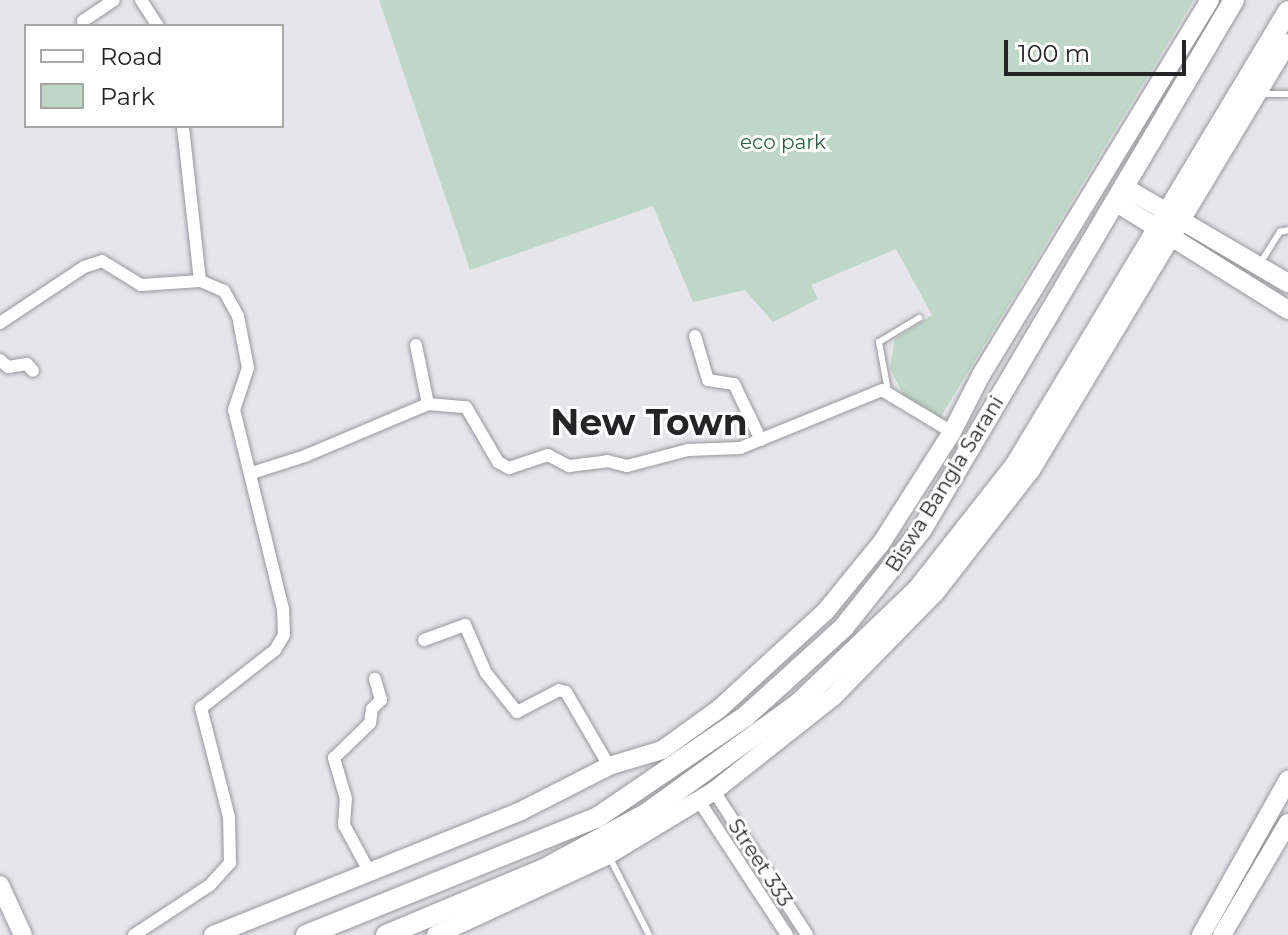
<!DOCTYPE html>
<style>
body{margin:0}
#map{position:relative;width:1288px;height:935px;overflow:hidden;background:#e6e5ea;font-family:Montserrat,sans-serif}
div>[style]{position:absolute}
.green>*{inset:0;background:#bed7c6}
.roads{filter:drop-shadow(0 0 2px #97979b) drop-shadow(0 0 2px #97979b)}
.lane>*{height:6px;margin:-3px;padding:0 3px;transform-origin:3px;border-radius:3px;background:#fff}
.street>*{height:12px;margin:-6px;padding:0 6px;transform-origin:6px;border-radius:6px;background:#fff}
.secondary>*{height:18px;margin:-9px;padding:0 9px;transform-origin:9px;border-radius:9px;background:#fff}
.primary>*{height:20px;margin:-10px;padding:0 10px;transform-origin:10px;border-radius:10px;background:#fff}
span{translate:-50% -50%;white-space:nowrap;text-align:center;line-height:1.15;-webkit-text-stroke:6px #fff;paint-order:stroke}
.park-label{font-size:20px;color:#2d6143}
.street-label{font-size:20px;color:#242426}
.town-label{font-size:36px;color:#242426;font-weight:700}
.legend{position:absolute;left:24px;top:24px;width:260px;height:104px;box-sizing:border-box;background:#fff;border:2px solid #a7a7a8;margin:0;padding:10px 14px;list-style:none;font-size:24px;color:#242426}
.legend li{display:flex;align-items:center;gap:16px;height:40px}
.legend b{width:40px;border:2px solid #a7a7a8}
.scale{position:absolute;left:1004px;top:40px;width:182px;height:36px;box-sizing:border-box;border:4px solid #242426;border-top:0;padding-left:10px;font-size:24px;line-height:28px;white-space:nowrap;color:#242426;-webkit-text-stroke:6px #fff;paint-order:stroke}
</style>
<div id="map">
<div class="green">
<div style="clip-path:polygon(379px 0,1194px 0,940px 418px,904px 397px,890px 368px,895px 339px,932px 315px,896px 249px,811px 285px,818px 299px,773px 322px,745px 290px,693px 302px,653px 206px,470px 270px)"></div>
</div>
<div class="roads">
<div class="lane">
<div style="left:1261px;top:94px;width:27px"></div>
<div style="left:1261px;top:262px;width:36px;rotate:-58deg"></div>
<div style="left:1280px;top:232px;width:8px;rotate:-14deg"></div>
<div style="left:888px;top:391px;width:50px;rotate:-100.4deg"></div>
<div style="left:879px;top:342px;width:47px;rotate:-31deg"></div>
<div style="left:610px;top:858px;width:86px;rotate:63.1deg"></div>
</div>
<div class="street">
<div style="left:141px;top:0;width:31px;rotate:57deg"></div>
<div style="left:84px;top:26px;width:5px;rotate:-101deg"></div>
<div style="left:83px;top:21px;width:37px;rotate:-34deg"></div>
<div style="left:0;top:323px;width:101px;rotate:-33.7deg"></div>
<div style="left:84px;top:267px;width:19px;rotate:-18deg"></div>
<div style="left:102px;top:261px;width:46px;rotate:31.6deg"></div>
<div style="left:141px;top:285px;width:59px;rotate:-3.9deg"></div>
<div style="left:695px;top:336px;width:46px;rotate:73.5deg"></div>
<div style="left:708px;top:380px;width:26px;rotate:9deg"></div>
<div style="left:734px;top:384px;width:62px;rotate:64.3deg"></div>
<div style="left:416px;top:345px;width:60px;rotate:78.5deg"></div>
<div style="left:0;top:360px;width:11px;rotate:41deg"></div>
<div style="left:8px;top:367px;width:19px;rotate:-9deg"></div>
<div style="left:27px;top:364px;width:9px;rotate:49deg"></div>
<div style="left:252px;top:473px;width:56px;rotate:-17.8deg"></div>
<div style="left:305px;top:456px;width:134px;rotate:-22.9deg"></div>
<div style="left:428px;top:404px;width:38px;rotate:5deg"></div>
<div style="left:466px;top:407px;width:64px;rotate:59.8deg"></div>
<div style="left:498px;top:462px;width:13px;rotate:29deg"></div>
<div style="left:509px;top:468px;width:41px;rotate:-18.4deg"></div>
<div style="left:548px;top:455px;width:24px;rotate:28deg"></div>
<div style="left:569px;top:466px;width:38px;rotate:-7deg"></div>
<div style="left:607px;top:461px;width:21px;rotate:14deg"></div>
<div style="left:627px;top:466px;width:63px;rotate:-14.7deg"></div>
<div style="left:688px;top:450px;width:52px;rotate:-2.2deg"></div>
<div style="left:740px;top:448px;width:153px;rotate:-22.2deg"></div>
<div style="left:882px;top:390px;width:82px;rotate:31deg"></div>
<div style="left:424px;top:640px;width:44px;rotate:-20.1deg"></div>
<div style="left:465px;top:625px;width:52px;rotate:66.4deg"></div>
<div style="left:486px;top:673px;width:50px;rotate:51.5deg"></div>
<div style="left:517px;top:712px;width:47px;rotate:-27.6deg"></div>
<div style="left:559px;top:690px;width:7px;rotate:16deg"></div>
<div style="left:566px;top:692px;width:86px;rotate:59.8deg"></div>
<div style="left:714px;top:791px;width:171px;rotate:57.1deg"></div>
<div style="left:699px;top:801px;width:160px;rotate:56.7deg"></div>
<div style="left:370px;top:873px;width:55px;rotate:-118.4deg"></div>
<div style="left:344px;top:825px;width:26px;rotate:-86deg"></div>
<div style="left:346px;top:799px;width:43px;rotate:-106.3deg"></div>
<div style="left:334px;top:758px;width:50px;rotate:-44.2deg"></div>
<div style="left:370px;top:723px;width:14px;rotate:-82deg"></div>
<div style="left:372px;top:709px;width:13px;rotate:-45deg"></div>
<div style="left:381px;top:700px;width:22px;rotate:-106deg"></div>
<div style="left:134px;top:935px;width:91px;rotate:-33.3deg"></div>
<div style="left:210px;top:885px;width:30px;rotate:-48deg"></div>
<div style="left:230px;top:863px;width:46px;rotate:-91.2deg"></div>
<div style="left:229px;top:817px;width:113px;rotate:-104.4deg"></div>
<div style="left:201px;top:708px;width:94px;rotate:-38.1deg"></div>
<div style="left:275px;top:650px;width:17px;rotate:-59deg"></div>
<div style="left:284px;top:635px;width:26px;rotate:-92deg"></div>
<div style="left:283px;top:609px;width:205px;rotate:-103.8deg"></div>
<div style="left:234px;top:410px;width:44px;rotate:-71.6deg"></div>
<div style="left:248px;top:368px;width:53px;rotate:-100.9deg"></div>
<div style="left:238px;top:316px;width:29px;rotate:-119deg"></div>
<div style="left:224px;top:291px;width:26px;rotate:-157deg"></div>
<div style="left:200px;top:281px;width:156px;rotate:-96.3deg"></div>
</div>
<div class="secondary">
<div style="left:1126px;top:188px;width:188px;rotate:30.4deg"></div>
<div style="left:1117px;top:203px;width:202px;rotate:32deg"></div>
<div style="left:0;top:885px;width:55px;rotate:65.3deg"></div>
<div style="left:213px;top:935px;width:332px;rotate:-21.9deg"></div>
<div style="left:521px;top:811px;width:99px;rotate:-27.1deg"></div>
<div style="left:609px;top:766px;width:55px;rotate:-16.8deg"></div>
<div style="left:662px;top:750px;width:70px;rotate:-35.7deg"></div>
<div style="left:719px;top:709px;width:144px;rotate:-42.5deg"></div>
<div style="left:825px;top:612px;width:90px;rotate:-50.8deg"></div>
<div style="left:882px;top:542px;width:130px;rotate:-57.5deg"></div>
<div style="left:952px;top:432px;width:64px;rotate:-63deg"></div>
<div style="left:981px;top:375px;width:439px;rotate:-58.6deg"></div>
<div style="left:436px;top:935px;width:190px;rotate:-24.9deg"></div>
<div style="left:608px;top:855px;width:124px;rotate:-31.1deg"></div>
<div style="left:714px;top:791px;width:152px;rotate:-38.3deg"></div>
<div style="left:833px;top:697px;width:146px;rotate:-45.6deg"></div>
<div style="left:935px;top:593px;width:156px;rotate:-52deg"></div>
<div style="left:1031px;top:470px;width:498px;rotate:-59deg"></div>
<div style="left:1201px;top:935px;width:178px;rotate:-60.7deg"></div>
<div style="left:1222px;top:935px;width:130px;rotate:-59.5deg"></div>
</div>
<div class="primary">
<div style="left:306px;top:935px;width:315px;rotate:-22deg"></div>
<div style="left:598px;top:817px;width:179px;rotate:-34.3deg"></div>
<div style="left:746px;top:716px;width:132px;rotate:-42.2deg"></div>
<div style="left:844px;top:627px;width:125px;rotate:-51.5deg"></div>
<div style="left:922px;top:529px;width:614px;rotate:-59.47deg"></div>
<div style="left:386px;top:935px;width:171px;rotate:-22.7deg"></div>
<div style="left:544px;top:869px;width:117px;rotate:-28.5deg"></div>
<div style="left:647px;top:813px;width:188px;rotate:-35.9deg"></div>
<div style="left:799px;top:703px;width:163px;rotate:-43.8deg"></div>
<div style="left:917px;top:590px;width:160px;rotate:-51.8deg"></div>
<div style="left:1016px;top:464px;width:528px;rotate:-59.02deg"></div>
</div>
</div>
<div class="park-label">
<span style="left:783px;top:142px">eco park</span>
</div>
<div class="street-label">
<span style="left:945px;top:484px;rotate:-58deg">Biswa Bangla Sarani</span>
<span style="left:760px;top:863px;rotate:57deg">Street 333</span>
</div>
<div class="town-label">
<span style="left:649px;top:423px">New Town</span>
</div>
<ul class="legend">
<li><b style="height:10px;background:#fff"></b>Road</li>
<li><b style="height:22px;background:#bed7c6"></b>Park</li>
</ul>
<div class="scale">100 m</div>
</div>
